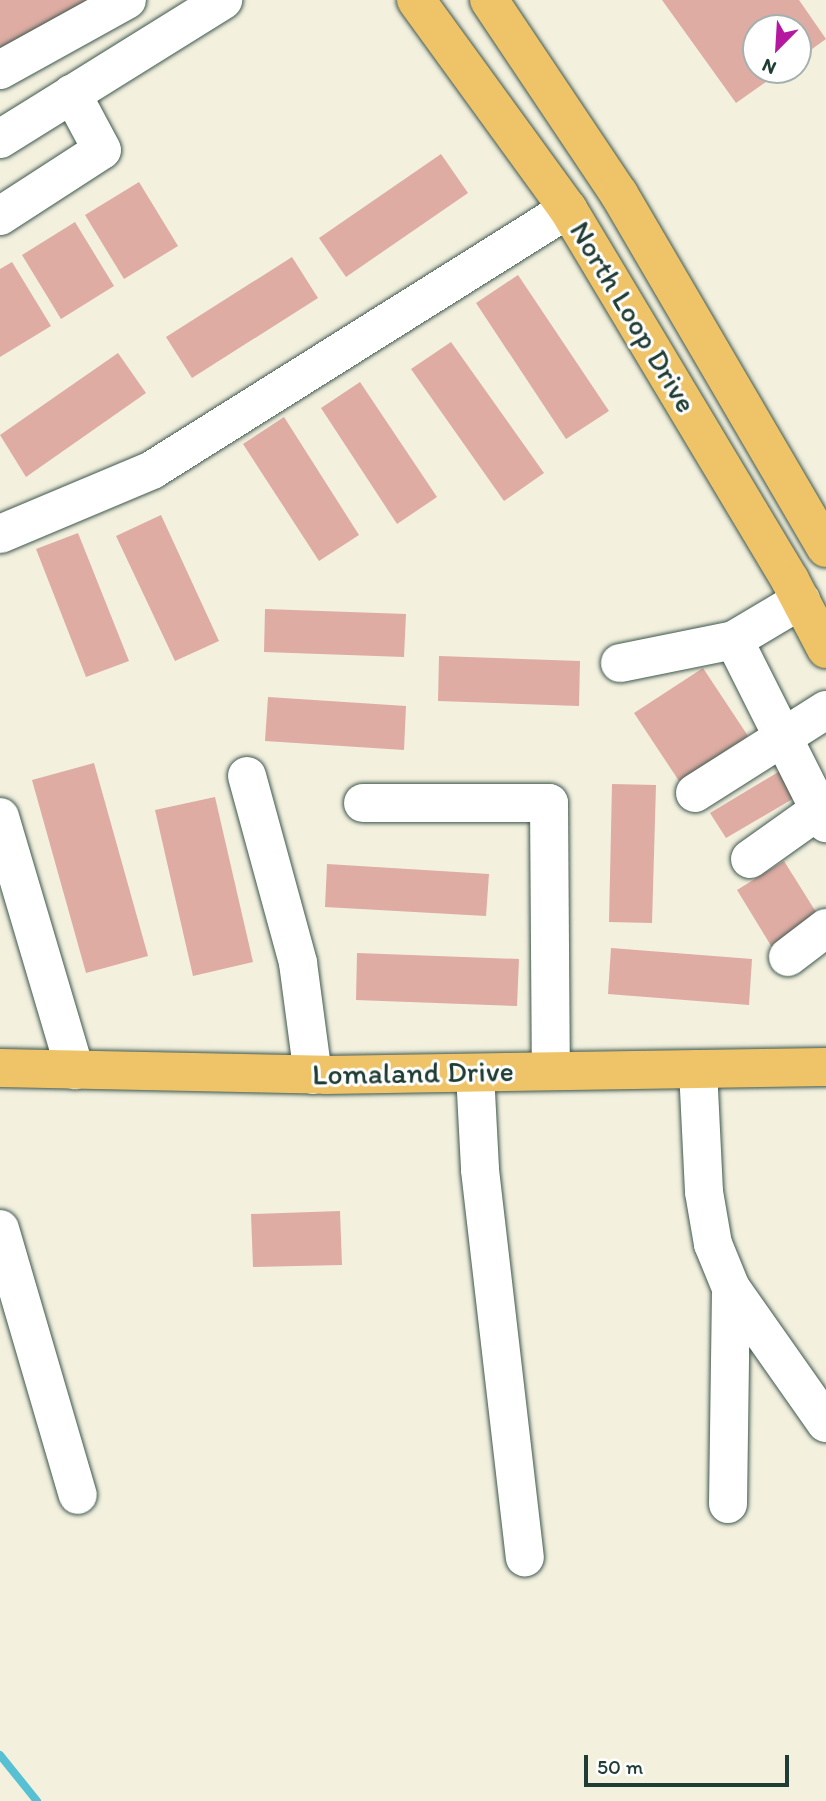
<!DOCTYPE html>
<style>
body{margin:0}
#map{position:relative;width:826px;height:1801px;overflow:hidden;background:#f3f0de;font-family:Itim,sans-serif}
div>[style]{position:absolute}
.stream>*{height:8px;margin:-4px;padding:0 4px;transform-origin:4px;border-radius:4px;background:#57c0d3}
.building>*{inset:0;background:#deaca3}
.roads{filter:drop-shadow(0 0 2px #3f584e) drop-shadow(0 0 2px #3f584e)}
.minor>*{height:38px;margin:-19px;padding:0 19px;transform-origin:19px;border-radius:19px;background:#fff}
.major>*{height:38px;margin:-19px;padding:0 19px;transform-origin:19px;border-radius:19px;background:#efc469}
span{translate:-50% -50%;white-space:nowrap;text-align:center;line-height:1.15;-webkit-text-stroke:6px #fff;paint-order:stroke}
.street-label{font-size:30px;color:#1f3d34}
.north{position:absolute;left:742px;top:14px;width:70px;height:70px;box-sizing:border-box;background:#fff;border:2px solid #a5b1ae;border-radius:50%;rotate:204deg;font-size:19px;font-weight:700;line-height:28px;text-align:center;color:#1f3d34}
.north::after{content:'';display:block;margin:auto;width:24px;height:32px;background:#b5179e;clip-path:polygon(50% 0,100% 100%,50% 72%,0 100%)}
.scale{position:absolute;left:584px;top:1755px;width:205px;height:32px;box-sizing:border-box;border:4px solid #1f3d34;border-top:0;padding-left:9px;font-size:21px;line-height:24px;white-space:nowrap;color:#1f3d34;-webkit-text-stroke:5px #fff;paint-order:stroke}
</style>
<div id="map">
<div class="stream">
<div style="left:0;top:1755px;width:59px;rotate:51.2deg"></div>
</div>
<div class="building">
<div style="clip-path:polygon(0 0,90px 0,0 60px)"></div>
<div style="clip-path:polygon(662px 0,799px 0,826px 39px,798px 59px,798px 28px,756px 28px,756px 70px,783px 70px,736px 103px)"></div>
<div style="clip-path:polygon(441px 154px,468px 193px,346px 277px,319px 238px)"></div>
<div style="clip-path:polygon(139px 182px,178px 246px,124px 279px,85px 215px)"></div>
<div style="clip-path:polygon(75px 222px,114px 286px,61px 319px,22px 255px)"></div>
<div style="clip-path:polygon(292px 257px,318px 298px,192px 378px,166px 337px)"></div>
<div style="clip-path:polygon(12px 262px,51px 326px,0 357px,0 269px)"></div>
<div style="clip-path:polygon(518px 275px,609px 411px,566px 439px,476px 303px)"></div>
<div style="clip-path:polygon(451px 342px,544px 473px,504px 501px,411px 369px)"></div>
<div style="clip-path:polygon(118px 353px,146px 393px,26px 477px,0 435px)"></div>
<div style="clip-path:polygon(360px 382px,437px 497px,397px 524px,321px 408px)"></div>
<div style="clip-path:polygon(284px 417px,359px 535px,319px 561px,243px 444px)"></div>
<div style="clip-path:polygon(161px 515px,219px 641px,175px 661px,116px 536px)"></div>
<div style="clip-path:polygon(78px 533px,129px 661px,86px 677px,36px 549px)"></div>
<div style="clip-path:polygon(265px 609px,406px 614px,404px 657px,264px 652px)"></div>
<div style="clip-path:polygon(439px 656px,580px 661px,579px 706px,438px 701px)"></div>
<div style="clip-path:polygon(703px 668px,748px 736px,679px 781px,634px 713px)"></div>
<div style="clip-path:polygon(268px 697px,406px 706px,404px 750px,265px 741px)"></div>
<div style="clip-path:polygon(94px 763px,148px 956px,86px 973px,32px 780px)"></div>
<div style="clip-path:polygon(785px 768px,801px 794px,726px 838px,710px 813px)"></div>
<div style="clip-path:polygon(612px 784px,656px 785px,652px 923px,609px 922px)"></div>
<div style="clip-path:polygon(215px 797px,253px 962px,193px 976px,155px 810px)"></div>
<div style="clip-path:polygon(784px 861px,821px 920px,773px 949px,737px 890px)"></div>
<div style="clip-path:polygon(327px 864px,489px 874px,486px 916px,325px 907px)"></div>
<div style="clip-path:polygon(611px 948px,752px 959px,749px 1005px,608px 994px)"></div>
<div style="clip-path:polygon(357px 953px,519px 959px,517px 1006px,356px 1000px)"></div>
<div style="clip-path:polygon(340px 1211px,342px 1265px,253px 1267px,251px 1214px)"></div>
</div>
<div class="roads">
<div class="minor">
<div style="left:0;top:70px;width:145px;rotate:-28.9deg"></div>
<div style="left:0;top:139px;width:263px;rotate:-31.9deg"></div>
<div style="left:0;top:216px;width:121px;rotate:-32.9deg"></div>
<div style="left:102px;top:150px;width:64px;rotate:-118.2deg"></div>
<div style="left:0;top:534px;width:165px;rotate:-22.8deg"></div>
<div style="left:152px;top:470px;width:491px;rotate:-32.1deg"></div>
<div style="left:801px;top:600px;width:78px;rotate:149.2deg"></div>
<div style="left:734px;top:640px;width:205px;rotate:63.3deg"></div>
<div style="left:620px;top:663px;width:116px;rotate:-11.4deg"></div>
<div style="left:247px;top:776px;width:194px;rotate:74.7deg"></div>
<div style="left:298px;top:963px;width:113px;rotate:82.4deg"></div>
<div style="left:695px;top:793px;width:155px;rotate:-32.4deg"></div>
<div style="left:363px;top:803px;width:186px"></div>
<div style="left:549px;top:803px;width:268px;rotate:89.6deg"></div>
<div style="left:0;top:817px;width:264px;rotate:73.5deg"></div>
<div style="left:750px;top:859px;width:85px;rotate:-35.4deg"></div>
<div style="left:788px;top:957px;width:48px;rotate:-37.3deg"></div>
<div style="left:698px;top:1069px;width:123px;rotate:87.2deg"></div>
<div style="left:704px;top:1192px;width:53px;rotate:80.2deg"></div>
<div style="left:713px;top:1244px;width:48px;rotate:67.8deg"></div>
<div style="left:731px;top:1288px;width:165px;rotate:54.9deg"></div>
<div style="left:475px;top:1073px;width:97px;rotate:87deg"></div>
<div style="left:480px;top:1170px;width:390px;rotate:83.4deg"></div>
<div style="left:0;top:1229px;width:277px;rotate:73.7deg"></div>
<div style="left:728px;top:1504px;width:216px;rotate:-89.2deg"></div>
</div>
<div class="major">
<div style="left:416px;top:0;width:258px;rotate:54deg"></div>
<div style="left:568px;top:209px;width:432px;rotate:59.1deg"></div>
<div style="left:790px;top:580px;width:78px;rotate:62.4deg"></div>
<div style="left:489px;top:0;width:234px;rotate:56.2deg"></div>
<div style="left:619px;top:194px;width:410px;rotate:59.7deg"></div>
<div style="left:0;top:1068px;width:326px;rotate:1.2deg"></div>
<div style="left:326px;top:1075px;width:500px;rotate:-0.92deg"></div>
</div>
</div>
<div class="street-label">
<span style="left:633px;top:317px;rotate:59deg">North Loop Drive</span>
<span style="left:413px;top:1073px;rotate:-1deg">Lomaland Drive</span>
</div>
<div class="north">N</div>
<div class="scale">50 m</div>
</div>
